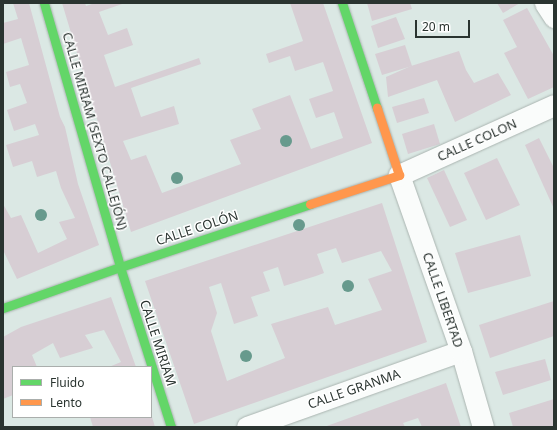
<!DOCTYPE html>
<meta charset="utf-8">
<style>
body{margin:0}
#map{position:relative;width:557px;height:430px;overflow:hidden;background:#dbe8e4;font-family:"Noto Sans",sans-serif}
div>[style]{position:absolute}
.building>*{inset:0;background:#d7ced4}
.roads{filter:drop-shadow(0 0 1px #aab4b0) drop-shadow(0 0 1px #aab4b0)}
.street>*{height:21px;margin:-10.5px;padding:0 10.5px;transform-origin:10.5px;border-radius:10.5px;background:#fafcfb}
.fast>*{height:9px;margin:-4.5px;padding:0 4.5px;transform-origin:4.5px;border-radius:4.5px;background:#63d668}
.slow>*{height:9px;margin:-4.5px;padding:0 4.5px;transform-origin:4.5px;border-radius:4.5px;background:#ff974d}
.trees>*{width:12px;height:12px;margin:-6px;border-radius:50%;background:#679a8d}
span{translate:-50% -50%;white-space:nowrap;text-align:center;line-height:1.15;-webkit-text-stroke:3px #fff;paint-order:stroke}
.street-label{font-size:13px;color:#2a3430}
.frame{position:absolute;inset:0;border:4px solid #2a3430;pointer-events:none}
.legend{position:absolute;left:12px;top:366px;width:140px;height:52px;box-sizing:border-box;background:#fff;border:1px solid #aaaeac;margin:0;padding:5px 7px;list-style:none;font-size:12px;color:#2a3430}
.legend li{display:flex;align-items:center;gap:8px;height:20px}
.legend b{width:20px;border:1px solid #aaaeac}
.scale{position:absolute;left:415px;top:20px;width:55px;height:18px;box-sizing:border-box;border:2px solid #2a3430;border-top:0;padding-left:5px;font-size:12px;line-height:14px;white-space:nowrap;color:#2a3430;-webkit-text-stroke:3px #fff;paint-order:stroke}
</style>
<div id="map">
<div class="building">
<div style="clip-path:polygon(13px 3px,29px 3px,60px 117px,65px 127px,78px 184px,99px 245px,17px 279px,3px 250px,3px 204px,11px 218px,21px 215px,38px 253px,67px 239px,59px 222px,75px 218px,61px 188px,56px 171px,37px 177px,32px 161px,13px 167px,6px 145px,39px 135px,35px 124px,14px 131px,7px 110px,27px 103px,20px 84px,10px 87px,6px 72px,29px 65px,21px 38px,3px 44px,3px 23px,18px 19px)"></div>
<div style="clip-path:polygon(62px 3px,85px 3px,86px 6px,95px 3px,125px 3px,99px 12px,108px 35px,127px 28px,133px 45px,104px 55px,115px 87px,199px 58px,201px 64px,131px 88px,141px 117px,174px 106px,179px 124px,123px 141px,131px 160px,146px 155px,162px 193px,241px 164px,230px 140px,261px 129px,252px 109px,290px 95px,311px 149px,343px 138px,334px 112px,316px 118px,309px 99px,333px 91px,323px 62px,295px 71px,290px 56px,269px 63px,266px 54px,303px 41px,290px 3px,323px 3px,372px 143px,131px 232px)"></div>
<div style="clip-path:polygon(367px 3px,410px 3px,412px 9px,372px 21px)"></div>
<div style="clip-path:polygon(497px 3px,520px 3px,503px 13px)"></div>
<div style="clip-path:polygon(527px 8px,554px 56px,554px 87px,528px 99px,504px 53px,517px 47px,503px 20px)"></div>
<div style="clip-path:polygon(396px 17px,405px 39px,378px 48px,371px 26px)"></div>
<div style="clip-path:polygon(405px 45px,412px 66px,382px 75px,375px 54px)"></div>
<div style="clip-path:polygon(459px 51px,466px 70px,474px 83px,498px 73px,511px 95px,455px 122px,437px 80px,388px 97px,386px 77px,411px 66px)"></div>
<div style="clip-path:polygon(424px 98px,429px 113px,397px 123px,392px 107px)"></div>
<div style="clip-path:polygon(434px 124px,440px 144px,408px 154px,402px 134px)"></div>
<div style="clip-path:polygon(539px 138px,554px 168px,554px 209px,525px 145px)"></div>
<div style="clip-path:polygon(497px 158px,520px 205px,486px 220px,464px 173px)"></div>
<div style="clip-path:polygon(444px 170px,467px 220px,450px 227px,427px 178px)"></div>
<div style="clip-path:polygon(evenodd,382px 203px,427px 342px,194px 424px,145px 281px,382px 203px,336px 248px,342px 263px,381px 251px,392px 271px,368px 279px,382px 310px,335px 325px,328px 307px,271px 324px,285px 358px,227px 381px,211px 331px,217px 313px,209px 287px,221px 283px,234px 324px,258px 316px,251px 297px,270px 291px,263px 272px,278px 267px,284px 286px,316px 276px,324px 273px,317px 254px,336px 248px)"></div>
<div style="clip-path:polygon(520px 235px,531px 276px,468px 293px,455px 253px)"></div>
<div style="clip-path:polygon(111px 297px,136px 367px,109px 367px,121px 362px,104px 330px,85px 335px,93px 348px,60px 358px,53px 343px,32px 355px,37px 367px,13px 367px,13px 395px,3px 399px,3px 337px,21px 327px)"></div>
<div style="clip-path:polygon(554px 301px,554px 336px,490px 358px,479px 325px)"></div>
<div style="clip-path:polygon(545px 359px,551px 380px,503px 395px,495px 372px)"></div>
<div style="clip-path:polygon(446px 383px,461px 427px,422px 427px,418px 418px,403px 423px,405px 427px,324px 427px)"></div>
<div style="clip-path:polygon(554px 399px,554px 427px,513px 427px,509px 413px)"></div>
<div style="clip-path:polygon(90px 417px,152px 417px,155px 427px,93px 427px)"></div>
</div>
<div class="roads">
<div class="street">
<div style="left:545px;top:3px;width:17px;rotate:57deg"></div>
<div style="left:247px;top:427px;width:227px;rotate:-19.6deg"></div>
<div style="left:483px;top:427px;width:79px;rotate:-106.1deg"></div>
<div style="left:461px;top:351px;width:187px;rotate:-109.4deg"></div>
<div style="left:399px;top:175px;width:170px;rotate:-24.3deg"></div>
</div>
<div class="fast">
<div style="left:44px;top:3px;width:275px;rotate:73.9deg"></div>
<div style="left:120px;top:267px;width:168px;rotate:72.3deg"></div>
<div style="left:342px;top:3px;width:111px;rotate:71.6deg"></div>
<div style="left:3px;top:308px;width:124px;rotate:-19.3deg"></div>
<div style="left:120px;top:267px;width:200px;rotate:-18.3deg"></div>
</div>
<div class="slow">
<div style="left:310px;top:204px;width:94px;rotate:-18deg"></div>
<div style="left:399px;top:175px;width:71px;rotate:-108.2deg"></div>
</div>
</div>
<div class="trees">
<div style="left:286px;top:141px"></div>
<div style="left:177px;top:178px"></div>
<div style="left:41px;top:215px"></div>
<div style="left:299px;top:225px"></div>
<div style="left:348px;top:286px"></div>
<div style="left:246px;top:356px"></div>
</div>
<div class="street-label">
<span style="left:95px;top:131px;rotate:74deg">CALLE MIRIAM (SEXTO CALLEJÓN)</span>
<span style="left:477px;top:140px;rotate:-24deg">CALLE COLON</span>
<span style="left:197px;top:228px;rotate:-18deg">CALLE COLÓN</span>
<span style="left:443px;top:300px;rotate:71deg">CALLE LIBERTAD</span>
<span style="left:158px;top:343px;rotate:72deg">CALLE MIRIAM</span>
<span style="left:354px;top:389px;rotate:-19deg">CALLE GRANMA</span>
</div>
<div class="frame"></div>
<ul class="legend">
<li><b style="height:5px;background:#63d668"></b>Fluido</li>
<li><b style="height:5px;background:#ff974d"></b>Lento</li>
</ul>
<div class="scale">20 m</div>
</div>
